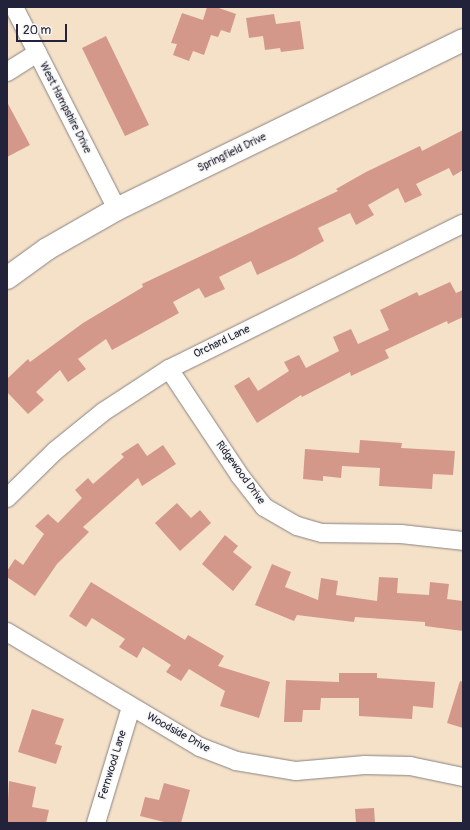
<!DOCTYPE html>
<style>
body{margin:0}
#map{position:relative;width:470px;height:830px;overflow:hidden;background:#f4e1c8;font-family:Pangolin,sans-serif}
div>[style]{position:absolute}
.building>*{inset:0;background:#d4988b}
.roads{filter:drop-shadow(0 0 1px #8b8282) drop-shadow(0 0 1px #8b8282)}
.minor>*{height:18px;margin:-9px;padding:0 9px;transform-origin:9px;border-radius:9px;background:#fff}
.tertiary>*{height:22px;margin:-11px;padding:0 11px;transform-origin:11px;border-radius:11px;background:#fff}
span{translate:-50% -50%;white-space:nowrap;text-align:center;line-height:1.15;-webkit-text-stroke:3px #f6f6f2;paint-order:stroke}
.street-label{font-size:11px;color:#22223b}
.frame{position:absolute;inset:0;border:8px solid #22223b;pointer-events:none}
.scale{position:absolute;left:16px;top:24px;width:51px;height:18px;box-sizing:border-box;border:2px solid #22223b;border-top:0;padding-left:5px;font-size:12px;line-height:14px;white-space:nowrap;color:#22223b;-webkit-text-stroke:3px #f6f6f2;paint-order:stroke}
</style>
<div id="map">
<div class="building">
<div style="clip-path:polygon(207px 7px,216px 7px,236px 14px,230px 33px,221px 30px,218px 37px,211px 35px,204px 55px,193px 51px,189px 61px,173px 55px,177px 44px,171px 43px,182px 13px,203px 20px)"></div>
<div style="clip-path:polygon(274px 14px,276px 24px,300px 21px,304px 49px,281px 52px,280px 48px,265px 50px,263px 36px,249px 38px,246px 18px)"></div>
<div style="clip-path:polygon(106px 36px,149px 125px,125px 136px,82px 48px)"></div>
<div style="clip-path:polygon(7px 102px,30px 145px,7px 157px)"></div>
<div style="clip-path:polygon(463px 130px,463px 170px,453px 176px,449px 168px,416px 184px,422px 195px,405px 203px,398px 188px,368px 205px,374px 215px,356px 225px,350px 213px,318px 228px,324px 241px,295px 257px,257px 275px,251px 261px,219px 277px,225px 289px,205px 298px,199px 288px,173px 302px,179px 313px,112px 350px,106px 339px,78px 359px,86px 369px,68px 382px,60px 370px,36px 392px,44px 400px,28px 414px,7px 392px,7px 379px,28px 359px,30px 362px,83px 323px,143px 287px,142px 284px,338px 191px,336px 189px,366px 172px,420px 146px,422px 151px)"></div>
<div style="clip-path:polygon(450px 282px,456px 293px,463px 290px,463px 317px,448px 324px,447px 321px,385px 350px,389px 358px,351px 376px,350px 372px,302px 397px,301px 395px,257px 423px,234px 386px,249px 377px,258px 391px,289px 371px,284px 362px,299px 355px,306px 368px,339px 351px,333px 337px,351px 329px,358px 344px,389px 330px,380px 310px,417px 292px,419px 296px)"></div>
<div style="clip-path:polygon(360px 440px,402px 443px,401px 448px,455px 451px,453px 475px,433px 474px,432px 489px,379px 486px,380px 468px,342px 466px,341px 478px,323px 476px,323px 481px,303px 479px,305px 449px,359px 453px)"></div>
<div style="clip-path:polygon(138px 443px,147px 456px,163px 445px,176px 464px,142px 486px,138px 478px,83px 527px,89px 532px,57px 564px,35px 596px,7px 577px,7px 571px,15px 559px,23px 565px,44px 534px,35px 526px,48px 514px,58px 523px,82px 498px,75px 490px,88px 478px,93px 484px,124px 457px,121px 454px)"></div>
<div style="clip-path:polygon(177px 503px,191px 518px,200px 510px,211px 523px,180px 551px,155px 523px)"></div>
<div style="clip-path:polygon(225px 535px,238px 546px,233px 552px,252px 567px,233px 591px,202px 564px)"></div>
<div style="clip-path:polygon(272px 564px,291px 572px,285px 587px,318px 600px,321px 578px,338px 581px,336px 595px,377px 601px,379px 577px,398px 578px,397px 593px,429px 595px,430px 582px,449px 584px,447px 599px,463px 601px,463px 631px,425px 626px,425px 622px,355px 617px,354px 622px,297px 615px,294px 621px,255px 605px)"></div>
<div style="clip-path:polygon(91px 582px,185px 640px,188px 635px,224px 656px,218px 666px,270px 682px,259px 718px,220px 706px,225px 691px,189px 669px,181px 681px,166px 672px,171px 665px,143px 647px,137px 658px,119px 647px,125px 639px,92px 618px,86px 627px,69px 616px)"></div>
<div style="clip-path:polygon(339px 673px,377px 673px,377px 678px,435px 682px,433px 708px,413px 706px,412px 719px,359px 716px,359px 698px,321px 698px,320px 710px,303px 710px,302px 722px,284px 722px,286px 680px,339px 682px)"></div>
<div style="clip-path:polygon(460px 681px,463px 682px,463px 728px,447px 723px)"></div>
<div style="clip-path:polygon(32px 709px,64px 719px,55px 744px,62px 746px,56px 764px,18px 752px)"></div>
<div style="clip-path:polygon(9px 781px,36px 787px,32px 807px,49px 810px,46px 823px,7px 823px)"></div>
<div style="clip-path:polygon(164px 783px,190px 790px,181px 823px,168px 823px,140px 816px,145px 797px,159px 800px)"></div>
<div style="clip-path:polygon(374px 808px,375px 823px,356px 823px,355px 809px)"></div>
</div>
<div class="roads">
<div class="minor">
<div style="left:14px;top:7px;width:227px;rotate:63deg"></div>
<div style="left:7px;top:72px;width:36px;rotate:-32deg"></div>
<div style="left:169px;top:369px;width:128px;rotate:56.4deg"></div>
<div style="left:240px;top:476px;width:39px;rotate:52deg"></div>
<div style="left:264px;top:507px;width:38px;rotate:30deg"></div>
<div style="left:297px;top:526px;width:26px;rotate:16deg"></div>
<div style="left:322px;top:533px;width:79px;rotate:0.7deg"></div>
<div style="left:401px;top:534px;width:62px;rotate:6.4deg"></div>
<div style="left:7px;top:498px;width:67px;rotate:-44.4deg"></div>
<div style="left:55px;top:451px;width:62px;rotate:-39.1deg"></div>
<div style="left:103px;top:412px;width:79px;rotate:-33.1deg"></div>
<div style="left:169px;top:369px;width:328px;rotate:-26.3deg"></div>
<div style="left:7px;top:632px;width:225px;rotate:30.8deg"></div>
<div style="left:200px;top:747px;width:39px;rotate:21deg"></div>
<div style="left:236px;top:761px;width:61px;rotate:9.5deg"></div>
<div style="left:296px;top:771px;width:69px;rotate:-5deg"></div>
<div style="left:365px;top:765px;width:45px;rotate:1.3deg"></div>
<div style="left:410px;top:766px;width:54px;rotate:11.7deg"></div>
<div style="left:96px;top:823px;width:121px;rotate:-73.2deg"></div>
</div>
<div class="tertiary">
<div style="left:7px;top:278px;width:49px;rotate:-35.9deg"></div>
<div style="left:47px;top:249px;width:81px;rotate:-29.7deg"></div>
<div style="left:117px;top:209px;width:385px;rotate:-26deg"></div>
</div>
</div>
<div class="street-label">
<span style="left:65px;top:108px;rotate:63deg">West Hampshire Drive</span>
<span style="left:232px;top:153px;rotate:-26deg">Springfield Drive</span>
<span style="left:222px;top:342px;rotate:-26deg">Orchard Lane</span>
<span style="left:240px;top:473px;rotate:54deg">Ridgewood Drive</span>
<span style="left:178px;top:733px;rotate:29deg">Woodside Drive</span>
<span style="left:113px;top:765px;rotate:-73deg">Fernwood Lane</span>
</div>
<div class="frame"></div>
<div class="scale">20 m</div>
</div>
